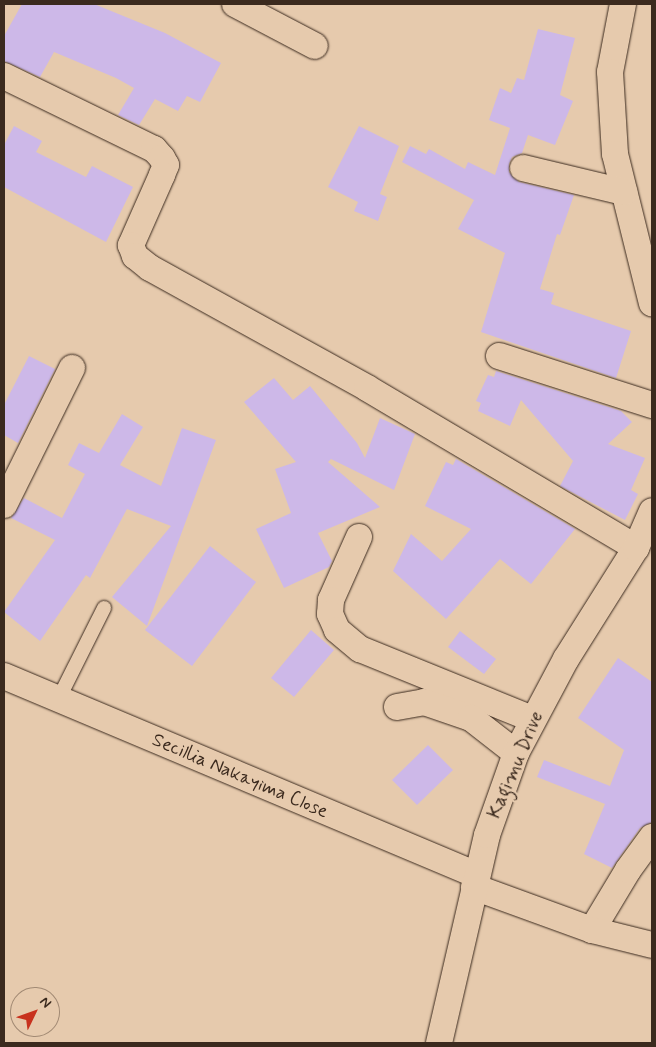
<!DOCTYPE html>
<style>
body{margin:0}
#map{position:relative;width:656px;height:1047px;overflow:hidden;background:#e6caad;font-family:Mynerve,sans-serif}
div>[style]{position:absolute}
.building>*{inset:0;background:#cdb8e8}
.roads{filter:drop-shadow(0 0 1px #3b2a1e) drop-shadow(0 0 1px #3b2a1e)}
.lane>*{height:14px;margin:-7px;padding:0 7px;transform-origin:7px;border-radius:7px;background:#e6caad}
.street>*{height:26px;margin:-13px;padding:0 13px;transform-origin:13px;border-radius:13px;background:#e6caad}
span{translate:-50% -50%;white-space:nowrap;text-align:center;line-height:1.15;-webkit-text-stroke:4.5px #e6caad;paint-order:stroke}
.street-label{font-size:19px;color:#3b2a1e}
.frame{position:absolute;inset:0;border:5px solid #3b2a1e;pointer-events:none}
.north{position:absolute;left:10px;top:987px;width:50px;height:50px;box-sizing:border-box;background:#e6caad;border:1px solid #a28a74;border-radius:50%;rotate:48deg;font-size:14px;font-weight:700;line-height:20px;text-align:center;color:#3b2a1e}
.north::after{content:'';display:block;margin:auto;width:18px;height:22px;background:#c8321e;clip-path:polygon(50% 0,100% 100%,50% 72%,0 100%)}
</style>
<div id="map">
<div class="building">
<div style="clip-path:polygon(22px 4px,94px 4px,165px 33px,221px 63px,200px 102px,187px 96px,178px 111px,155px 99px,139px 125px,118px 115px,134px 88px,116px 78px,54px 52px,40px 77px,4px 61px,4px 36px)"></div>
<div style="clip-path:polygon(538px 29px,575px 38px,560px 95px,573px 101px,555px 145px,528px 135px,522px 153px,512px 157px,509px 164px,509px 172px,519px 182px,574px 195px,560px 235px,557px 234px,540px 289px,554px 293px,551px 304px,631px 331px,616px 378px,481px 332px,505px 253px,458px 229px,474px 200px,402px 162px,410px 146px,426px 154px,429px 149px,465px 169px,468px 162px,495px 175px,510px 128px,489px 120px,500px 88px,511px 93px,517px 78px,524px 80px)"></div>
<div style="clip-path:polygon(14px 126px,42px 141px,36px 152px,86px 177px,92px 166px,133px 187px,106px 242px,4px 187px,4px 145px)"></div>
<div style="clip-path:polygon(359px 126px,399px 146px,380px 194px,387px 197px,378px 221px,354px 211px,358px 202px,328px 187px)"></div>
<div style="clip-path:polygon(29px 356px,55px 369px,18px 443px,4px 435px,4px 405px)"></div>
<div style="clip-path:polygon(496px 371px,621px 411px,632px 422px,608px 444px,645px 458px,631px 490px,638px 494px,625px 520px,560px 486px,573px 461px,521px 400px,510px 426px,478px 411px,481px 403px,476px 401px,488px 375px,494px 377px)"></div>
<div style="clip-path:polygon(274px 378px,293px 400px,310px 386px,357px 443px,365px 458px,380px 418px,415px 434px,394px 490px,331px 459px,328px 462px,380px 507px,318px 533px,332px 561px,329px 567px,284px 588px,256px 529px,291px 513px,275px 469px,296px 462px,244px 402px)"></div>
<div style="clip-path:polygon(122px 414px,143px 427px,120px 465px,161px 486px,182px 428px,216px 440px,147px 626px,112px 597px,171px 526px,127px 509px,90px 578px,86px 575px,40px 641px,4px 612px,55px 540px,11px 518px,24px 498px,62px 518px,85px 474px,68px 465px,79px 443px,99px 453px)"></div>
<div style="clip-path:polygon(456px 459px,575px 529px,531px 584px,500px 559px,446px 619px,393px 571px,411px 534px,442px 561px,471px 529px,425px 506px,446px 462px,453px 465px)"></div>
<div style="clip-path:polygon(210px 546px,256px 582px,192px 666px,145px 630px)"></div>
<div style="clip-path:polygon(311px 630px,334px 650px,294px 697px,271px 678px)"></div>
<div style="clip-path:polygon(460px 631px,496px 659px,484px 674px,448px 647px)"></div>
<div style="clip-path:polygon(618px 658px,652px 682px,652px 822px,640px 828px,612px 868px,584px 854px,605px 804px,537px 777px,544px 760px,610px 786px,624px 750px,578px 718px)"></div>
<div style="clip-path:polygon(428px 745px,453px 770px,417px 805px,392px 780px)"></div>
</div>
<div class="roads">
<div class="lane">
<div style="left:58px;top:700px;width:103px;rotate:-63.4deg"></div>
</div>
<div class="street">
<div style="left:235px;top:4px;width:90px;rotate:27.7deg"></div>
<div style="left:623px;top:4px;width:69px;rotate:100.8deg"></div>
<div style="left:610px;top:72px;width:82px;rotate:86.5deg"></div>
<div style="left:615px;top:154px;width:154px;rotate:76.1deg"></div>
<div style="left:4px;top:76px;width:167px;rotate:26deg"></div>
<div style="left:154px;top:149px;width:12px;rotate:48deg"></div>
<div style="left:162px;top:158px;width:8px;rotate:60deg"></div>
<div style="left:166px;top:165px;width:11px;rotate:112deg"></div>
<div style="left:162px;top:175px;width:77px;rotate:113.9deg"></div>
<div style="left:131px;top:245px;width:12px;rotate:70deg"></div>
<div style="left:135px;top:256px;width:19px;rotate:39deg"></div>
<div style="left:150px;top:268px;width:248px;rotate:28.9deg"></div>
<div style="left:367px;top:388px;width:313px;rotate:30.7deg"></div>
<div style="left:523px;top:168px;width:104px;rotate:13.4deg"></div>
<div style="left:499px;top:356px;width:161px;rotate:17.8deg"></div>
<div style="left:4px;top:505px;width:153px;rotate:-63.6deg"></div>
<div style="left:359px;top:537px;width:69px;rotate:114deg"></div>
<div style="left:331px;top:600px;width:14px;rotate:94deg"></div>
<div style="left:330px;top:614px;width:17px;rotate:66deg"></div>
<div style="left:337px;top:630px;width:30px;rotate:40deg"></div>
<div style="left:360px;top:649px;width:186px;rotate:22.1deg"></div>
<div style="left:4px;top:676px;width:513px;rotate:22.82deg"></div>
<div style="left:397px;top:707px;width:27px;rotate:-10deg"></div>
<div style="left:424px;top:702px;width:50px;rotate:18.8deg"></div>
<div style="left:471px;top:718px;width:57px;rotate:37.9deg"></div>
<div style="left:474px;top:887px;width:126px;rotate:20deg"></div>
<div style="left:592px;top:930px;width:70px;rotate:-59deg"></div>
<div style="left:628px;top:870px;width:41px;rotate:-54deg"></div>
<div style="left:592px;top:930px;width:62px;rotate:14deg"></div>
<div style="left:439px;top:1043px;width:213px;rotate:-77deg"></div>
<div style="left:487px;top:835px;width:87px;rotate:-70.5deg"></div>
<div style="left:516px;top:753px;width:106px;rotate:-62deg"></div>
<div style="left:566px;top:659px;width:131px;rotate:-57.8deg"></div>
<div style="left:636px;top:548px;width:40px;rotate:-66.6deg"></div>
</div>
</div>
<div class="street-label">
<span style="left:516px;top:765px;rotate:-67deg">Kagimu Drive</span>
<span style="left:240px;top:776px;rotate:23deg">Secillia Nakayima Close</span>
</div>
<div class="frame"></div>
<div class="north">N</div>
</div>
